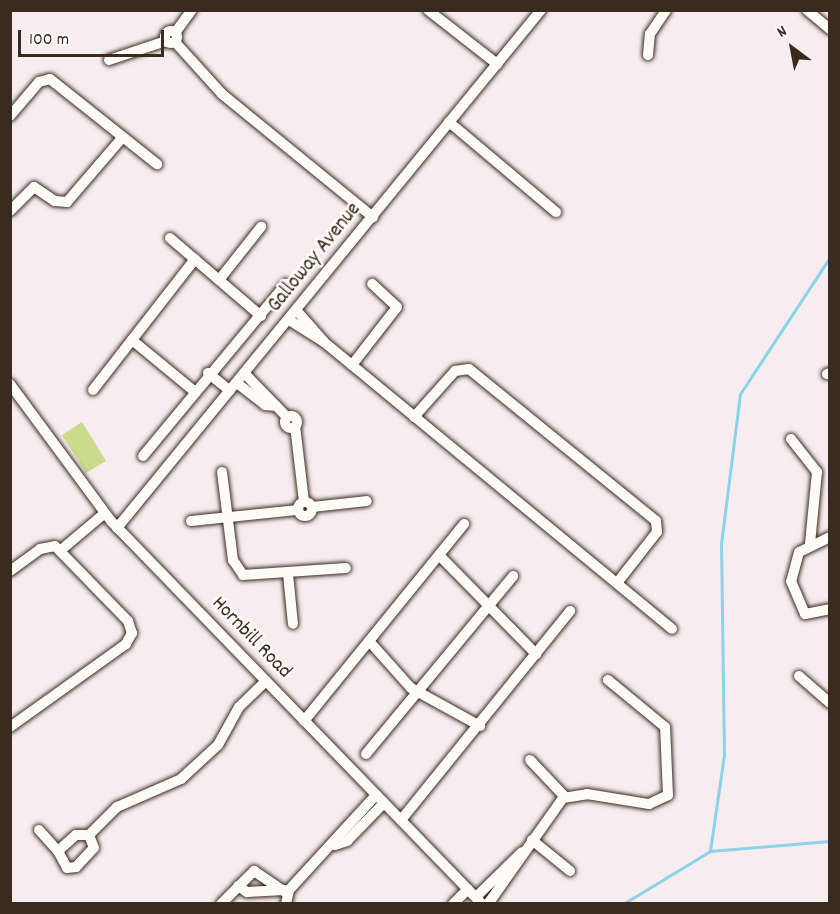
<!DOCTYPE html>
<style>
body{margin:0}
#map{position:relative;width:840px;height:914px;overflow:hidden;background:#f7edf0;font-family:Dekko,sans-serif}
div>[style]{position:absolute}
.green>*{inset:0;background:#ccda8d}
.stream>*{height:3px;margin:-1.5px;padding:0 1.5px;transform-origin:1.5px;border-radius:1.5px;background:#8ad3eb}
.roads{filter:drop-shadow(0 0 2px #3b2a1e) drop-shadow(0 0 2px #3b2a1e)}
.street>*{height:10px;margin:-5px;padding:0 5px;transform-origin:5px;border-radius:5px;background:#fdfcf7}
.street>.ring{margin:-5px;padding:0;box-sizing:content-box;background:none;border:10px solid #fdfcf7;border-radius:50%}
span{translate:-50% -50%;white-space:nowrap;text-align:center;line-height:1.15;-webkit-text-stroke:5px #fdfcf7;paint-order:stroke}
.street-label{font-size:21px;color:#3b2a1e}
.frame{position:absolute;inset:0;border:12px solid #3b2a1e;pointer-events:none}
.north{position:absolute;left:762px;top:18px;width:60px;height:60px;-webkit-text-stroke:4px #fdfcf7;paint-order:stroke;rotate:328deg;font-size:16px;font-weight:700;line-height:24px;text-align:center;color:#3b2a1e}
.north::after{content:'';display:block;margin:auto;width:21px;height:27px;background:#3b2a1e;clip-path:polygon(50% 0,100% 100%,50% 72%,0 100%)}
.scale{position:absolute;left:18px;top:30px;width:146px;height:27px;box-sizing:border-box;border:3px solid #3b2a1e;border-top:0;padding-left:8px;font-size:18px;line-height:21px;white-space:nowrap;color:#3b2a1e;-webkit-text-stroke:4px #fdfcf7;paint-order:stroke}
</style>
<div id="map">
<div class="green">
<div style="clip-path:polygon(82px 422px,106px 461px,86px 473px,62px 435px)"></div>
</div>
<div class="stream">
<div style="left:710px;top:851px;width:97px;rotate:-81.7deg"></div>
<div style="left:724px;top:755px;width:211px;rotate:-90.8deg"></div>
<div style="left:721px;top:544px;width:151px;rotate:-82.8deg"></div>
<div style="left:740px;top:394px;width:164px;rotate:-56.7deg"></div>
<div style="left:623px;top:904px;width:102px;rotate:-31.3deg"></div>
<div style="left:710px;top:851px;width:120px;rotate:-4.8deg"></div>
</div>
<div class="roads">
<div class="street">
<div style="left:428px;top:10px;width:88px;rotate:38deg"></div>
<div style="left:807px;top:10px;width:30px;rotate:40deg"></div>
<div class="ring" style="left:165px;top:31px;width:2px;height:2px"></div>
<div style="left:175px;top:33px;width:29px;rotate:-54deg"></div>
<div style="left:175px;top:42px;width:70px;rotate:47.9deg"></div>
<div style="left:222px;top:94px;width:195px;rotate:39.2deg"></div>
<div style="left:648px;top:55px;width:21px;rotate:-85deg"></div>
<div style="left:650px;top:34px;width:29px;rotate:-56deg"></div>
<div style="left:109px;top:60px;width:60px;rotate:-18.4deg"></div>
<div style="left:10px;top:116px;width:45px;rotate:-49.5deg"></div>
<div style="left:39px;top:82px;width:11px;rotate:-15deg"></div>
<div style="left:50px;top:79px;width:137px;rotate:38.5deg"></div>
<div style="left:449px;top:122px;width:140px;rotate:40.1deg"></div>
<div style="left:10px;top:211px;width:34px;rotate:-45deg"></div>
<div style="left:34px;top:187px;width:25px;rotate:34deg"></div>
<div style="left:55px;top:201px;width:12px;rotate:5deg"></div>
<div style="left:67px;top:202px;width:84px;rotate:-49.3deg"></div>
<div style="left:170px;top:238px;width:120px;rotate:40.6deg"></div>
<div style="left:219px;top:280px;width:68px;rotate:-51.6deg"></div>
<div style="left:297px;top:311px;width:41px;rotate:48.9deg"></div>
<div style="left:324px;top:342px;width:451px;rotate:39.5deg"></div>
<div style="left:289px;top:320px;width:41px;rotate:32.2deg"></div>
<div style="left:132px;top:340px;width:80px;rotate:39.4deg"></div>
<div style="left:352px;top:365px;width:73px;rotate:-52.2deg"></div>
<div style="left:397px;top:307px;width:34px;rotate:-137deg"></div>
<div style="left:208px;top:373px;width:28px;rotate:39deg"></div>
<div style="left:245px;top:374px;width:60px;rotate:45.7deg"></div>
<div style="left:827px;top:374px;width:3px;rotate:-18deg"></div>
<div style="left:237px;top:383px;width:36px;rotate:38deg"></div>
<div style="left:265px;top:405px;width:11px;rotate:5deg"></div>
<div style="left:10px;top:384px;width:170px;rotate:53.6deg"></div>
<div style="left:111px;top:521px;width:533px;rotate:45.91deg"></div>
<div style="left:93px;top:390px;width:166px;rotate:-52.1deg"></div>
<div class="ring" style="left:285px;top:416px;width:2px;height:2px"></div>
<div style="left:414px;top:417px;width:62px;rotate:-48.3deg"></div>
<div style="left:455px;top:371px;width:14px;rotate:-8deg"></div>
<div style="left:469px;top:369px;width:241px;rotate:39.1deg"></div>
<div style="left:656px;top:521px;width:11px;rotate:85deg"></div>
<div style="left:657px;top:532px;width:65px;rotate:128.1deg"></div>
<div style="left:295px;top:426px;width:76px;rotate:83.2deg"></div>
<div style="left:791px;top:439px;width:42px;rotate:51.8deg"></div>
<div style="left:817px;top:472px;width:72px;rotate:95.6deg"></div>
<div style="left:143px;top:456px;width:224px;rotate:-50.3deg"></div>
<div style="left:222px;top:472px;width:89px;rotate:82.9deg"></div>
<div style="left:233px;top:560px;width:18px;rotate:56deg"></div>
<div style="left:243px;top:575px;width:103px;rotate:-3.9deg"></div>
<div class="ring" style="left:298px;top:502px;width:4px;height:4px"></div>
<div style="left:312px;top:507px;width:55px;rotate:-6.2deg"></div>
<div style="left:191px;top:521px;width:108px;rotate:-5.9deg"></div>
<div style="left:117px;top:528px;width:669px;rotate:-50.7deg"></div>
<div style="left:830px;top:537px;width:34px;rotate:154deg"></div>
<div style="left:799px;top:552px;width:30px;rotate:105deg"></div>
<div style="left:791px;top:581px;width:36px;rotate:67deg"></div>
<div style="left:805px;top:614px;width:25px;rotate:-11deg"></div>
<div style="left:61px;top:550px;width:57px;rotate:-40.1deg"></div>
<div style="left:439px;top:555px;width:139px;rotate:45.6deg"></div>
<div style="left:10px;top:571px;width:37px;rotate:-36deg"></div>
<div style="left:40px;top:549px;width:15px;rotate:-11deg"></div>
<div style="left:55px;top:546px;width:105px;rotate:45.8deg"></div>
<div style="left:128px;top:621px;width:13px;rotate:72deg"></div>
<div style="left:132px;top:633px;width:13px;rotate:119deg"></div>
<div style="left:126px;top:644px;width:143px;rotate:144.4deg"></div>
<div style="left:288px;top:574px;width:50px;rotate:84.3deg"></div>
<div style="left:369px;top:641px;width:63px;rotate:48.2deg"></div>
<div style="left:411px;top:688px;width:79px;rotate:28.8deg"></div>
<div style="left:799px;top:676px;width:41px;rotate:41.1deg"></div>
<div style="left:304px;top:721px;width:254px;rotate:-50.9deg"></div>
<div style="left:366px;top:754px;width:231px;rotate:-50.4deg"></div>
<div style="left:530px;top:760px;width:51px;rotate:46.6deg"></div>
<div style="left:401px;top:820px;width:269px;rotate:-51deg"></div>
<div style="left:39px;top:830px;width:28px;rotate:48deg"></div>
<div style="left:58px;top:851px;width:24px;rotate:-42deg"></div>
<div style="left:76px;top:835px;width:13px"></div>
<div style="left:89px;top:835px;width:40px;rotate:-45deg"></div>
<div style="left:117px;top:807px;width:70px;rotate:-23.6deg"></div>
<div style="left:181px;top:779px;width:50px;rotate:-42.6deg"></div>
<div style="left:218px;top:745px;width:43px;rotate:-61.1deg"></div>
<div style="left:239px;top:707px;width:37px;rotate:-44deg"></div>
<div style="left:532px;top:840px;width:49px;rotate:39.2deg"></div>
<div style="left:335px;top:845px;width:13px;rotate:-18deg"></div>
<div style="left:347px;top:841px;width:53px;rotate:-45.8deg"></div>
<div style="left:58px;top:851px;width:19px;rotate:62deg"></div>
<div style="left:67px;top:868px;width:9px;rotate:-6deg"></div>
<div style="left:76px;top:867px;width:26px;rotate:-47deg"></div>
<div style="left:94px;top:848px;width:14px;rotate:-111deg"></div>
<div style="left:238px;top:886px;width:11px;rotate:34deg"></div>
<div style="left:247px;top:892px;width:37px;rotate:-3deg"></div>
<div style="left:476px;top:897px;width:64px;rotate:-44.4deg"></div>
<div style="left:221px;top:904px;width:47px;rotate:-45deg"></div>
<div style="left:254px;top:871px;width:40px;rotate:34deg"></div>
<div style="left:286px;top:904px;width:14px;rotate:-78deg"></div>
<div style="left:289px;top:890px;width:129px;rotate:-47.5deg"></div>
<div style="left:453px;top:904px;width:21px;rotate:-45deg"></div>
<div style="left:488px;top:904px;width:130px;rotate:-54.7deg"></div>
<div style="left:563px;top:798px;width:24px;rotate:-9deg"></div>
<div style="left:587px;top:794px;width:63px;rotate:9.2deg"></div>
<div style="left:649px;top:804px;width:21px;rotate:-25deg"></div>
<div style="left:668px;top:795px;width:68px;rotate:-92.5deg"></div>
<div style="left:665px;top:727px;width:74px;rotate:-140.5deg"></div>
</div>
</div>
<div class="street-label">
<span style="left:315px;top:258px;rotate:-51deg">Galloway Avenue</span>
<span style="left:251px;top:638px;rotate:46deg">Hornbill Road</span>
</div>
<div class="frame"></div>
<div class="north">N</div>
<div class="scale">100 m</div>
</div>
